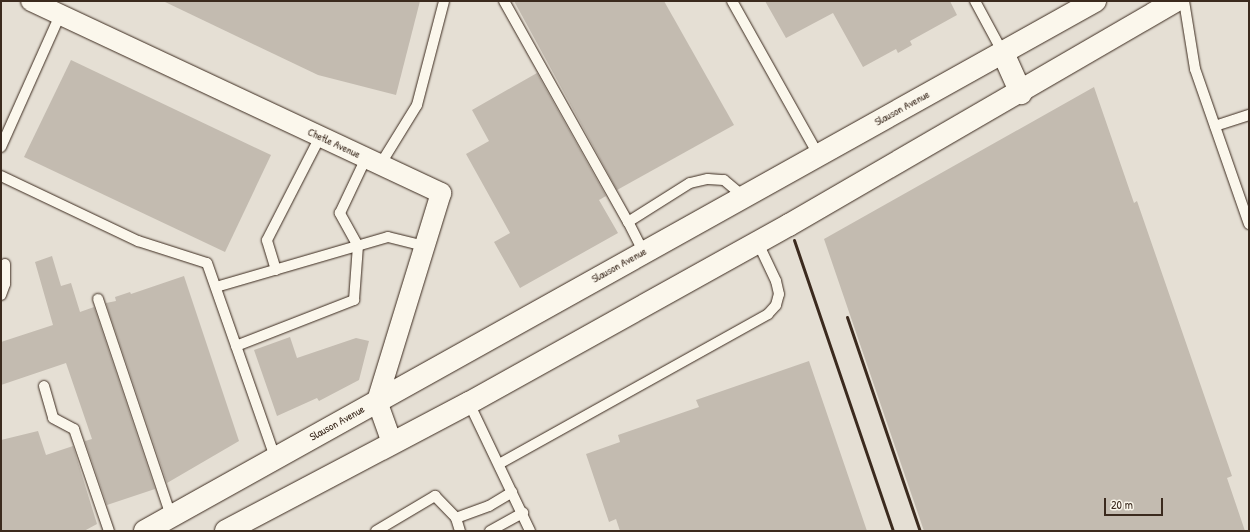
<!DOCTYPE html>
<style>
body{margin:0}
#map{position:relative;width:1250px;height:532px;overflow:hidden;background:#f3efe4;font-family:"Patrick Hand",sans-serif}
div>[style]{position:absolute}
.built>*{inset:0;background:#e5dfd4}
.building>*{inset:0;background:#c3bbb0}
.roads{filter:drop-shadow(0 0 1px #3b2a1e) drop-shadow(0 0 1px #3b2a1e)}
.lane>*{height:10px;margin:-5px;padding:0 5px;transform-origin:5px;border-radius:5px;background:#fbf7ec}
.street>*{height:20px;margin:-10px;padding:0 10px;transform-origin:10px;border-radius:10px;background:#fbf7ec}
.primary>*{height:22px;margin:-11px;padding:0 11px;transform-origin:11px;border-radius:11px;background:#fbf7ec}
.rail>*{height:3px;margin:-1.5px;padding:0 1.5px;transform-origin:1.5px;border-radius:1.5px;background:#3b2a1e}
span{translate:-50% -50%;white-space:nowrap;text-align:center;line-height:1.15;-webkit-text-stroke:3px #fbf7ec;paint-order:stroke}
.street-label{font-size:11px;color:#3b2a1e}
.frame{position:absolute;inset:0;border:2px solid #3b2a1e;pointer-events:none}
.scale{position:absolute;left:1104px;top:498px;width:59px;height:18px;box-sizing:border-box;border:2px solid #3b2a1e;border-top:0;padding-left:5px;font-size:12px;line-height:14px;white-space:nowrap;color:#3b2a1e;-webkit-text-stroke:3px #fbf7ec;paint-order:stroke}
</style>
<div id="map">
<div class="built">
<div style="clip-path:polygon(1px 1px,1249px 1px,1249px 531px,1px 531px)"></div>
</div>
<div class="building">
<div style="clip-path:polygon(163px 1px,420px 1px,396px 95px,318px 75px)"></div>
<div style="clip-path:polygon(514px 1px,664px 1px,734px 125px,617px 190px)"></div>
<div style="clip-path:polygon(765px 1px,950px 1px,957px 15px,910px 41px,912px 45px,898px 53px,896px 49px,863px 67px,833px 13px,786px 38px)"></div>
<div style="clip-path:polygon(71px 60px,271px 155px,225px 252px,24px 157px)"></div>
<div style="clip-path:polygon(537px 73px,606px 196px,599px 200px,618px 233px,520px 288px,494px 242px,510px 233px,466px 154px,489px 141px,472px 110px)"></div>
<div style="clip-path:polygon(1094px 87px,1134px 203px,1137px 201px,1232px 476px,1227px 478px,1245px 531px,924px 531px,824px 239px)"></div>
<div style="clip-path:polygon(52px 256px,61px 286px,71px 283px,80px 312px,94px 307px,155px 489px,107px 505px,85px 441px,92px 439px,66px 363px,1px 385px,1px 342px,53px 325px,35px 262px)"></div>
<div style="clip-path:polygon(184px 276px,239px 441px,167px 483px,106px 303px,116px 301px,115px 297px,130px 292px,131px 294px)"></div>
<div style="clip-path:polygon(290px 337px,297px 358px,356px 338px,369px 341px,359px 380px,319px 401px,317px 398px,277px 416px,254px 350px)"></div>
<div style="clip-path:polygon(809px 361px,867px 531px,620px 531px,616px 519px,609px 522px,586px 454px,620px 442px,618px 435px,699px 407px,696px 400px)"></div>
<div style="clip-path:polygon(38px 431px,46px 455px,73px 446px,97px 524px,84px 531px,1px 531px,1px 440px)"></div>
</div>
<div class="roads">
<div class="lane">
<div style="left:504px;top:1px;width:253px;rotate:60.7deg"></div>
<div style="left:732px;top:1px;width:176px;rotate:60.7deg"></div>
<div style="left:975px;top:1px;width:59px;rotate:61.7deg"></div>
<div style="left:1184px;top:1px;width:69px;rotate:80.8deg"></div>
<div style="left:1195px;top:69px;width:164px;rotate:70.8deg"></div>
<div style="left:1215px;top:126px;width:36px;rotate:-18deg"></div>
<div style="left:1px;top:147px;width:145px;rotate:-65.9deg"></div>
<div style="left:380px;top:165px;width:70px;rotate:-58.3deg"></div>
<div style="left:417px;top:105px;width:107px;rotate:-75.4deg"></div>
<div style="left:1px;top:176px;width:152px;rotate:25.4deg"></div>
<div style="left:138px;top:241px;width:72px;rotate:17.7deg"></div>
<div style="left:207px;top:263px;width:206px;rotate:70.7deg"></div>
<div style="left:643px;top:251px;width:33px;rotate:-117deg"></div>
<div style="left:628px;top:222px;width:73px;rotate:-32.2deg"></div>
<div style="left:690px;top:183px;width:18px;rotate:-13deg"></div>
<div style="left:708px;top:179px;width:16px;rotate:4deg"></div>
<div style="left:724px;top:180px;width:25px;rotate:40deg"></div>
<div style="left:276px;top:270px;width:31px;rotate:-107deg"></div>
<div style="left:267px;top:240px;width:116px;rotate:-62.8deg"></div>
<div style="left:216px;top:287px;width:179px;rotate:-16.2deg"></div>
<div style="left:388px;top:237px;width:37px;rotate:14deg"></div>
<div style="left:1px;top:295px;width:12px;rotate:-70deg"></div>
<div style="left:5px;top:284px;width:20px;rotate:-90deg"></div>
<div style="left:98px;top:299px;width:229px;rotate:71.4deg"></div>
<div style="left:236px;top:346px;width:127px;rotate:-21.3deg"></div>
<div style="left:354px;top:300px;width:54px;rotate:-85.8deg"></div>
<div style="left:358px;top:246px;width:38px;rotate:-119deg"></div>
<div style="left:340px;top:213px;width:61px;rotate:-64.7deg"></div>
<div style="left:44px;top:386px;width:33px;rotate:74deg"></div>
<div style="left:53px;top:418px;width:24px;rotate:28deg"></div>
<div style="left:74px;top:429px;width:108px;rotate:71.1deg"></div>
<div style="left:469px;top:403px;width:142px;rotate:64.5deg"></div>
<div style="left:499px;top:464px;width:308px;rotate:-29.1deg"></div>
<div style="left:768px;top:314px;width:12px;rotate:-48deg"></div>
<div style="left:776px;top:305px;width:11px;rotate:-75deg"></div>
<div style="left:779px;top:294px;width:13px;rotate:-103deg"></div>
<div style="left:776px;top:281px;width:42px;rotate:-115.3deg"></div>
<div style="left:456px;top:518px;width:35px;rotate:-20deg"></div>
<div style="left:489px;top:506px;width:27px;rotate:-31deg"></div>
<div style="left:376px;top:531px;width:69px;rotate:-30.7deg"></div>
<div style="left:435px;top:496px;width:30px;rotate:46deg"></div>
<div style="left:456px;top:518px;width:14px;rotate:73deg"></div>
<div style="left:490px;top:531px;width:38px;rotate:-29deg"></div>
</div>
<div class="street">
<div style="left:31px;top:1px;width:453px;rotate:25.1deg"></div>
<div style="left:441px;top:193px;width:218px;rotate:107.1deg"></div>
<div style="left:377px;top:401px;width:45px;rotate:70.3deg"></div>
</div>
<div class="primary">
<div style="left:1003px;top:53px;width:44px;rotate:65.8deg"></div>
<div style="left:145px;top:531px;width:1088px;rotate:-29.16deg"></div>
<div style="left:226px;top:531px;width:275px;rotate:-27.8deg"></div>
<div style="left:469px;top:403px;width:366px;rotate:-29.1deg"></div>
<div style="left:789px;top:225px;width:447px;rotate:-30.1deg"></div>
</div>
</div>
<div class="rail">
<div style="left:794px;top:240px;width:307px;rotate:71.2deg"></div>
<div style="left:847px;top:317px;width:226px;rotate:71.2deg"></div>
</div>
<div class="street-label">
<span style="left:902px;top:108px;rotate:-29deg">Slauson Avenue</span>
<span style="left:334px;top:143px;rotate:25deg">Chetle Avenue</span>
<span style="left:619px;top:265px;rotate:-29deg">Slauson Avenue</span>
<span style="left:337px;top:423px;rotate:-29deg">Slauson Avenue</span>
</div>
<div class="frame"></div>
<div class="scale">20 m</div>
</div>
